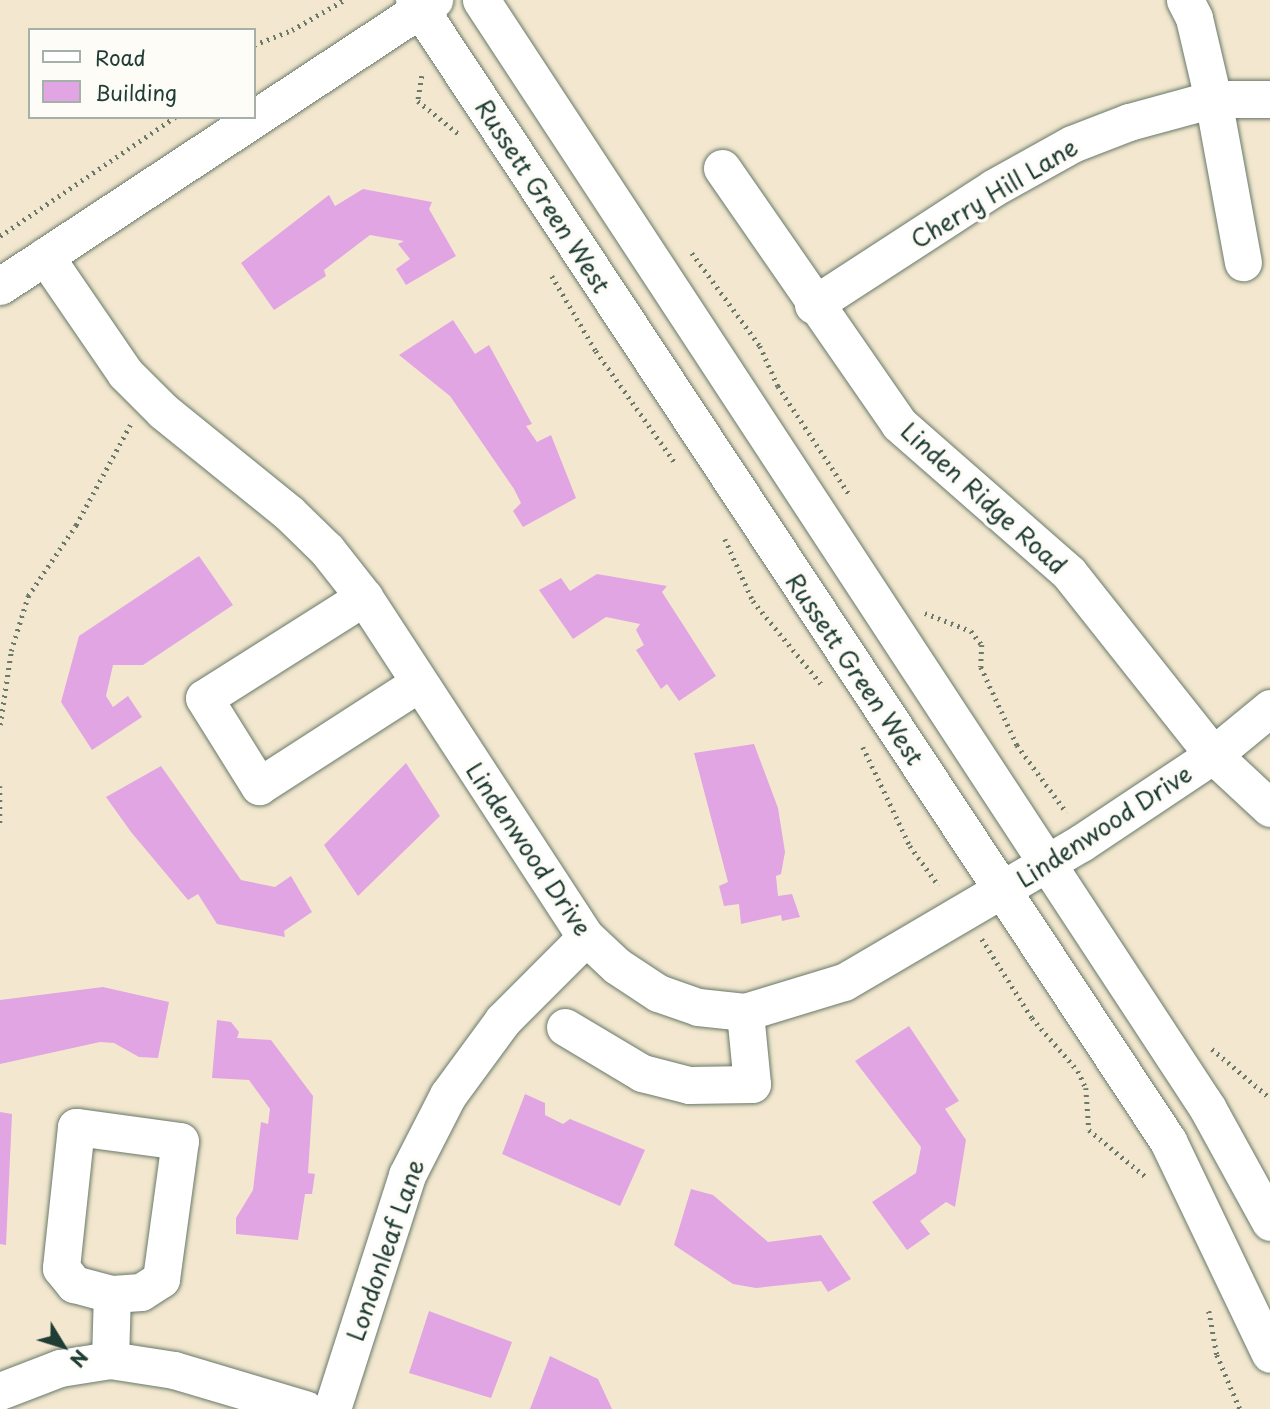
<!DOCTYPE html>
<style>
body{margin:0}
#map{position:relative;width:1270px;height:1409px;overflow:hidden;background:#f3e8cf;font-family:"Playpen Sans",sans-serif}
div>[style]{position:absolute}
.building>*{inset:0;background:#e1a5e3}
.path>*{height:4.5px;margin-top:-2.25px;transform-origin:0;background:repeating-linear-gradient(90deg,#69796a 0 2px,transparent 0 7px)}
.roads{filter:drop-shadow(0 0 2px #69796a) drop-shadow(0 0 2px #69796a)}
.minor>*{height:37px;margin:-18.5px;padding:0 18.5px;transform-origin:18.5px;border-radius:18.5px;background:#fff}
span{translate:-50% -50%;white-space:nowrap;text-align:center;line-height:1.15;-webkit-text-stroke:7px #fdfcf7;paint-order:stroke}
.street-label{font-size:24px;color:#1f3d34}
.legend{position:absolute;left:28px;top:28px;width:228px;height:91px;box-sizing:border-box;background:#fdfcf7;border:2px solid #a4b0a9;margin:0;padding:9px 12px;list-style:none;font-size:21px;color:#1f3d34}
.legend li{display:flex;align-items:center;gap:14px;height:35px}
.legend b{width:35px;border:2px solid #a4b0a9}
.north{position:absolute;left:28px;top:1311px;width:70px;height:70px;-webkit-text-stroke:5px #fdfcf7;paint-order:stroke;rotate:128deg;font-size:19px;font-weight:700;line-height:28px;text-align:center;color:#1f3d34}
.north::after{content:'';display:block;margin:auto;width:24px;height:32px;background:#1f3d34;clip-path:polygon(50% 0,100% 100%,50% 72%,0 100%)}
</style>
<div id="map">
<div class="building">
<div style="clip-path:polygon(363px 189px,432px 202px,429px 209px,456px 256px,406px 285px,396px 269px,410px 259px,398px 244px,404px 241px,370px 235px,324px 270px,326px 276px,274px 310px,241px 263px,329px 195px,335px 206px)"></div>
<div style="clip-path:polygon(453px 320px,475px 354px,489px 345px,532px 424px,526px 426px,537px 442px,551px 435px,576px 498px,523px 527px,513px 511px,521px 503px,514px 489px,450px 396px,399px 355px)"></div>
<div style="clip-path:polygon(199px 556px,233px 605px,143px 665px,113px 665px,106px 696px,113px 707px,128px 696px,142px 717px,92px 750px,61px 702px,79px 636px)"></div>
<div style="clip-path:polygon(597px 574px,667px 586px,662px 592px,716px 676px,679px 701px,667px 684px,661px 689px,636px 650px,644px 645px,636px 630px,640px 624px,606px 617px,573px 639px,539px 590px,561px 578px,570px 591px)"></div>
<div style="clip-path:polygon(754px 744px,778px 808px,785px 852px,781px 874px,776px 876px,778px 896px,792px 894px,800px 917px,782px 921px,781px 915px,741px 924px,739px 904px,724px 906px,719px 886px,728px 882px,694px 753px)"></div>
<div style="clip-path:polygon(406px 763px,440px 816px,358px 896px,324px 845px)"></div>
<div style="clip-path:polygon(161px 766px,241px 880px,275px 887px,291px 876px,312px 912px,284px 931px,285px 937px,217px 924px,198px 894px,188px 900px,131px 832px,106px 797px)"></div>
<div style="clip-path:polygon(103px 987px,169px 1002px,158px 1058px,139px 1057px,114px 1043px,100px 1042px,0 1064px,0 1000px)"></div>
<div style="clip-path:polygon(217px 1020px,231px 1022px,239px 1032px,237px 1038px,271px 1040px,313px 1096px,308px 1173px,315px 1174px,312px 1194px,305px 1194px,298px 1240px,236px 1234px,236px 1218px,253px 1190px,261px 1122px,268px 1124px,270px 1109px,249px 1080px,212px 1078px)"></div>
<div style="clip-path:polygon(909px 1026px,959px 1101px,945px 1109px,966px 1140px,955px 1207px,946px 1202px,920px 1221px,930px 1234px,907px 1250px,872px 1202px,916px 1173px,921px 1147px,855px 1061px)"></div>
<div style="clip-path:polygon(525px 1094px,545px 1103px,545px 1115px,563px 1124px,570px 1119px,645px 1150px,620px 1206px,502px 1154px)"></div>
<div style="clip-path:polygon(0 1112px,12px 1114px,6px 1245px,0 1244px)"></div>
<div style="clip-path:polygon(691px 1189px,713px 1195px,768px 1242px,821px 1235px,851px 1279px,828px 1292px,821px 1281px,756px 1288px,733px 1284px,674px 1245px)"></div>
<div style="clip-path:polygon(429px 1311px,512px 1342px,491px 1398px,409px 1373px)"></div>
<div style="clip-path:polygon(550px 1356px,598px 1379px,612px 1409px,530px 1409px)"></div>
</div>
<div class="path">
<div style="left:254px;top:45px;width:41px;rotate:-21.5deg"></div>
<div style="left:292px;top:30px;width:60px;rotate:-30deg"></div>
<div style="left:422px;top:76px;width:25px;rotate:99deg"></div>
<div style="left:418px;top:101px;width:54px;rotate:39deg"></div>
<div style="left:0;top:236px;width:212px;rotate:-34.2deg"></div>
<div style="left:692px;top:253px;width:115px;rotate:53.8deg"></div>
<div style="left:760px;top:346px;width:44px;rotate:65.8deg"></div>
<div style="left:778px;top:386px;width:129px;rotate:56.7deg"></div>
<div style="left:552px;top:276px;width:87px;rotate:59.6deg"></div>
<div style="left:596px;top:351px;width:138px;rotate:54.7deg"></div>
<div style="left:725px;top:539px;width:68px;rotate:65.7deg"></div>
<div style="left:753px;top:601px;width:109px;rotate:50.6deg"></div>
<div style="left:925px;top:613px;width:49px;rotate:21.4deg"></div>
<div style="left:971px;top:631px;width:18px;rotate:52deg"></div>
<div style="left:982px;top:645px;width:22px;rotate:93deg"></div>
<div style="left:981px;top:667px;width:86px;rotate:65.2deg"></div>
<div style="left:1017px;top:745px;width:84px;rotate:53.7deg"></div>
<div style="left:0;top:725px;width:75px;rotate:-81.5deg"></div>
<div style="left:11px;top:651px;width:58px;rotate:-72.8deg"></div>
<div style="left:28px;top:596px;width:86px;rotate:-55.9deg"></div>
<div style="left:76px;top:525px;width:114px;rotate:-61.6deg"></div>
<div style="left:863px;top:747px;width:110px;rotate:64.6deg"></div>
<div style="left:910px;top:846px;width:49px;rotate:54.1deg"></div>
<div style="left:0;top:786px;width:38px;rotate:90deg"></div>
<div style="left:982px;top:939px;width:93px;rotate:57.7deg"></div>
<div style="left:1032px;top:1018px;width:70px;rotate:49deg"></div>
<div style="left:1078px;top:1071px;width:19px;rotate:65deg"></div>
<div style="left:1086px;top:1088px;width:42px;rotate:85.9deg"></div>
<div style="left:1089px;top:1130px;width:74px;rotate:39.5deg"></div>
<div style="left:1212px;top:1049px;width:76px;rotate:40.2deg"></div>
<div style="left:1209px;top:1311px;width:45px;rotate:79.7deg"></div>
<div style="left:1217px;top:1355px;width:59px;rotate:66.9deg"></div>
</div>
<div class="roads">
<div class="minor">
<div style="left:414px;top:0;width:1368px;rotate:56.54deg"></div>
<div style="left:1168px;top:1141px;width:236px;rotate:64.4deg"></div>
<div style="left:481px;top:0;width:1326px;rotate:56.75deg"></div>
<div style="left:1208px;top:1109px;width:129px;rotate:61.2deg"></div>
<div style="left:1185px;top:0;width:20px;rotate:63deg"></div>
<div style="left:1194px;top:18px;width:83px;rotate:76.8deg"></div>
<div style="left:1213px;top:99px;width:166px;rotate:79.6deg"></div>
<div style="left:722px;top:168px;width:311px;rotate:55.3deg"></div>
<div style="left:899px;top:424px;width:226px;rotate:41.2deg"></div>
<div style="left:1069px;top:573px;width:232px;rotate:51.6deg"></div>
<div style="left:1213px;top:755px;width:78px;rotate:42.9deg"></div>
<div style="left:45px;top:256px;width:142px;rotate:55.6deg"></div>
<div style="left:125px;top:373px;width:54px;rotate:45deg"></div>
<div style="left:163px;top:411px;width:162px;rotate:39deg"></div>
<div style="left:289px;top:513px;width:53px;rotate:44.2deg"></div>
<div style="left:327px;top:550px;width:60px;rotate:51.8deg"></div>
<div style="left:364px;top:597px;width:406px;rotate:56.9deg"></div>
<div style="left:586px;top:937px;width:42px;rotate:43.1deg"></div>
<div style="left:617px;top:966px;width:49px;rotate:33.4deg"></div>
<div style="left:658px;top:993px;width:42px;rotate:19.3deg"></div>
<div style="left:698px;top:1007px;width:47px;rotate:6.1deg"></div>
<div style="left:745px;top:1012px;width:103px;rotate:-16.9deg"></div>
<div style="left:844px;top:982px;width:275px;rotate:-30.4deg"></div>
<div style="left:1081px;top:843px;width:159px;rotate:-33.7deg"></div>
<div style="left:1213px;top:755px;width:74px;rotate:-39.5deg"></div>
<div style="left:0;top:286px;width:520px;rotate:-33.38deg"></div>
<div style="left:813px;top:305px;width:215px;rotate:-33deg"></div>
<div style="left:993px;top:188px;width:90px;rotate:-29.1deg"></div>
<div style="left:1072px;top:144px;width:61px;rotate:-21.1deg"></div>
<div style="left:1129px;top:122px;width:87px;rotate:-15.3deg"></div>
<div style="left:1213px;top:99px;width:57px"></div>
<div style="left:364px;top:597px;width:189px;rotate:147.7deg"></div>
<div style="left:204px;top:698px;width:104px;rotate:58deg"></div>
<div style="left:259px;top:786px;width:190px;rotate:-32.8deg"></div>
<div style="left:565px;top:1027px;width:90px;rotate:30.9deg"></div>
<div style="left:642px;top:1073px;width:49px;rotate:14.3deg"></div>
<div style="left:689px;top:1085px;width:63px;rotate:-0.9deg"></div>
<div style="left:752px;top:1084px;width:72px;rotate:-95.6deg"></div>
<div style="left:110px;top:1360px;width:66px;rotate:-88.3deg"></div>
<div style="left:112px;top:1294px;width:29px;rotate:-4deg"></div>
<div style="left:141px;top:1292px;width:24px;rotate:-33deg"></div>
<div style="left:161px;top:1279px;width:139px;rotate:-82.2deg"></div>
<div style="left:180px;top:1141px;width:105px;rotate:-172.3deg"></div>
<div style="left:76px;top:1127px;width:142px;rotate:96.1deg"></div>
<div style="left:61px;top:1268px;width:21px;rotate:51deg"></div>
<div style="left:74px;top:1284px;width:39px;rotate:15deg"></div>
<div style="left:0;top:1391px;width:64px;rotate:-21deg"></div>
<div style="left:60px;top:1368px;width:51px;rotate:-9.1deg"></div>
<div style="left:110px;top:1360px;width:65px;rotate:8.9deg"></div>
<div style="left:174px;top:1370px;width:137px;rotate:16.6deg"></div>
<div style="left:332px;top:1409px;width:246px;rotate:-72.2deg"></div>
<div style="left:407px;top:1175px;width:90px;rotate:-62.9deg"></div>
<div style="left:448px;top:1095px;width:93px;rotate:-53.7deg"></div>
<div style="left:503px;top:1020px;width:117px;rotate:-45deg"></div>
</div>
</div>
<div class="street-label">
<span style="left:994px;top:193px;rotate:-31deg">Cherry Hill Lane</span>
<span style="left:543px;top:196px;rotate:57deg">Russett Green West</span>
<span style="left:984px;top:498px;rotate:42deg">Linden Ridge Road</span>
<span style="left:855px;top:669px;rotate:56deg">Russett Green West</span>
<span style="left:1104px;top:826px;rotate:-33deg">Lindenwood Drive</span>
<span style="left:529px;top:849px;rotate:56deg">Lindenwood Drive</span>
<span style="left:385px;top:1250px;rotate:-71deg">Londonleaf Lane</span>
</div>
<ul class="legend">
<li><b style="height:9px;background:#fff"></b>Road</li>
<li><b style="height:19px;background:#e1a5e3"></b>Building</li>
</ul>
<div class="north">N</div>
</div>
